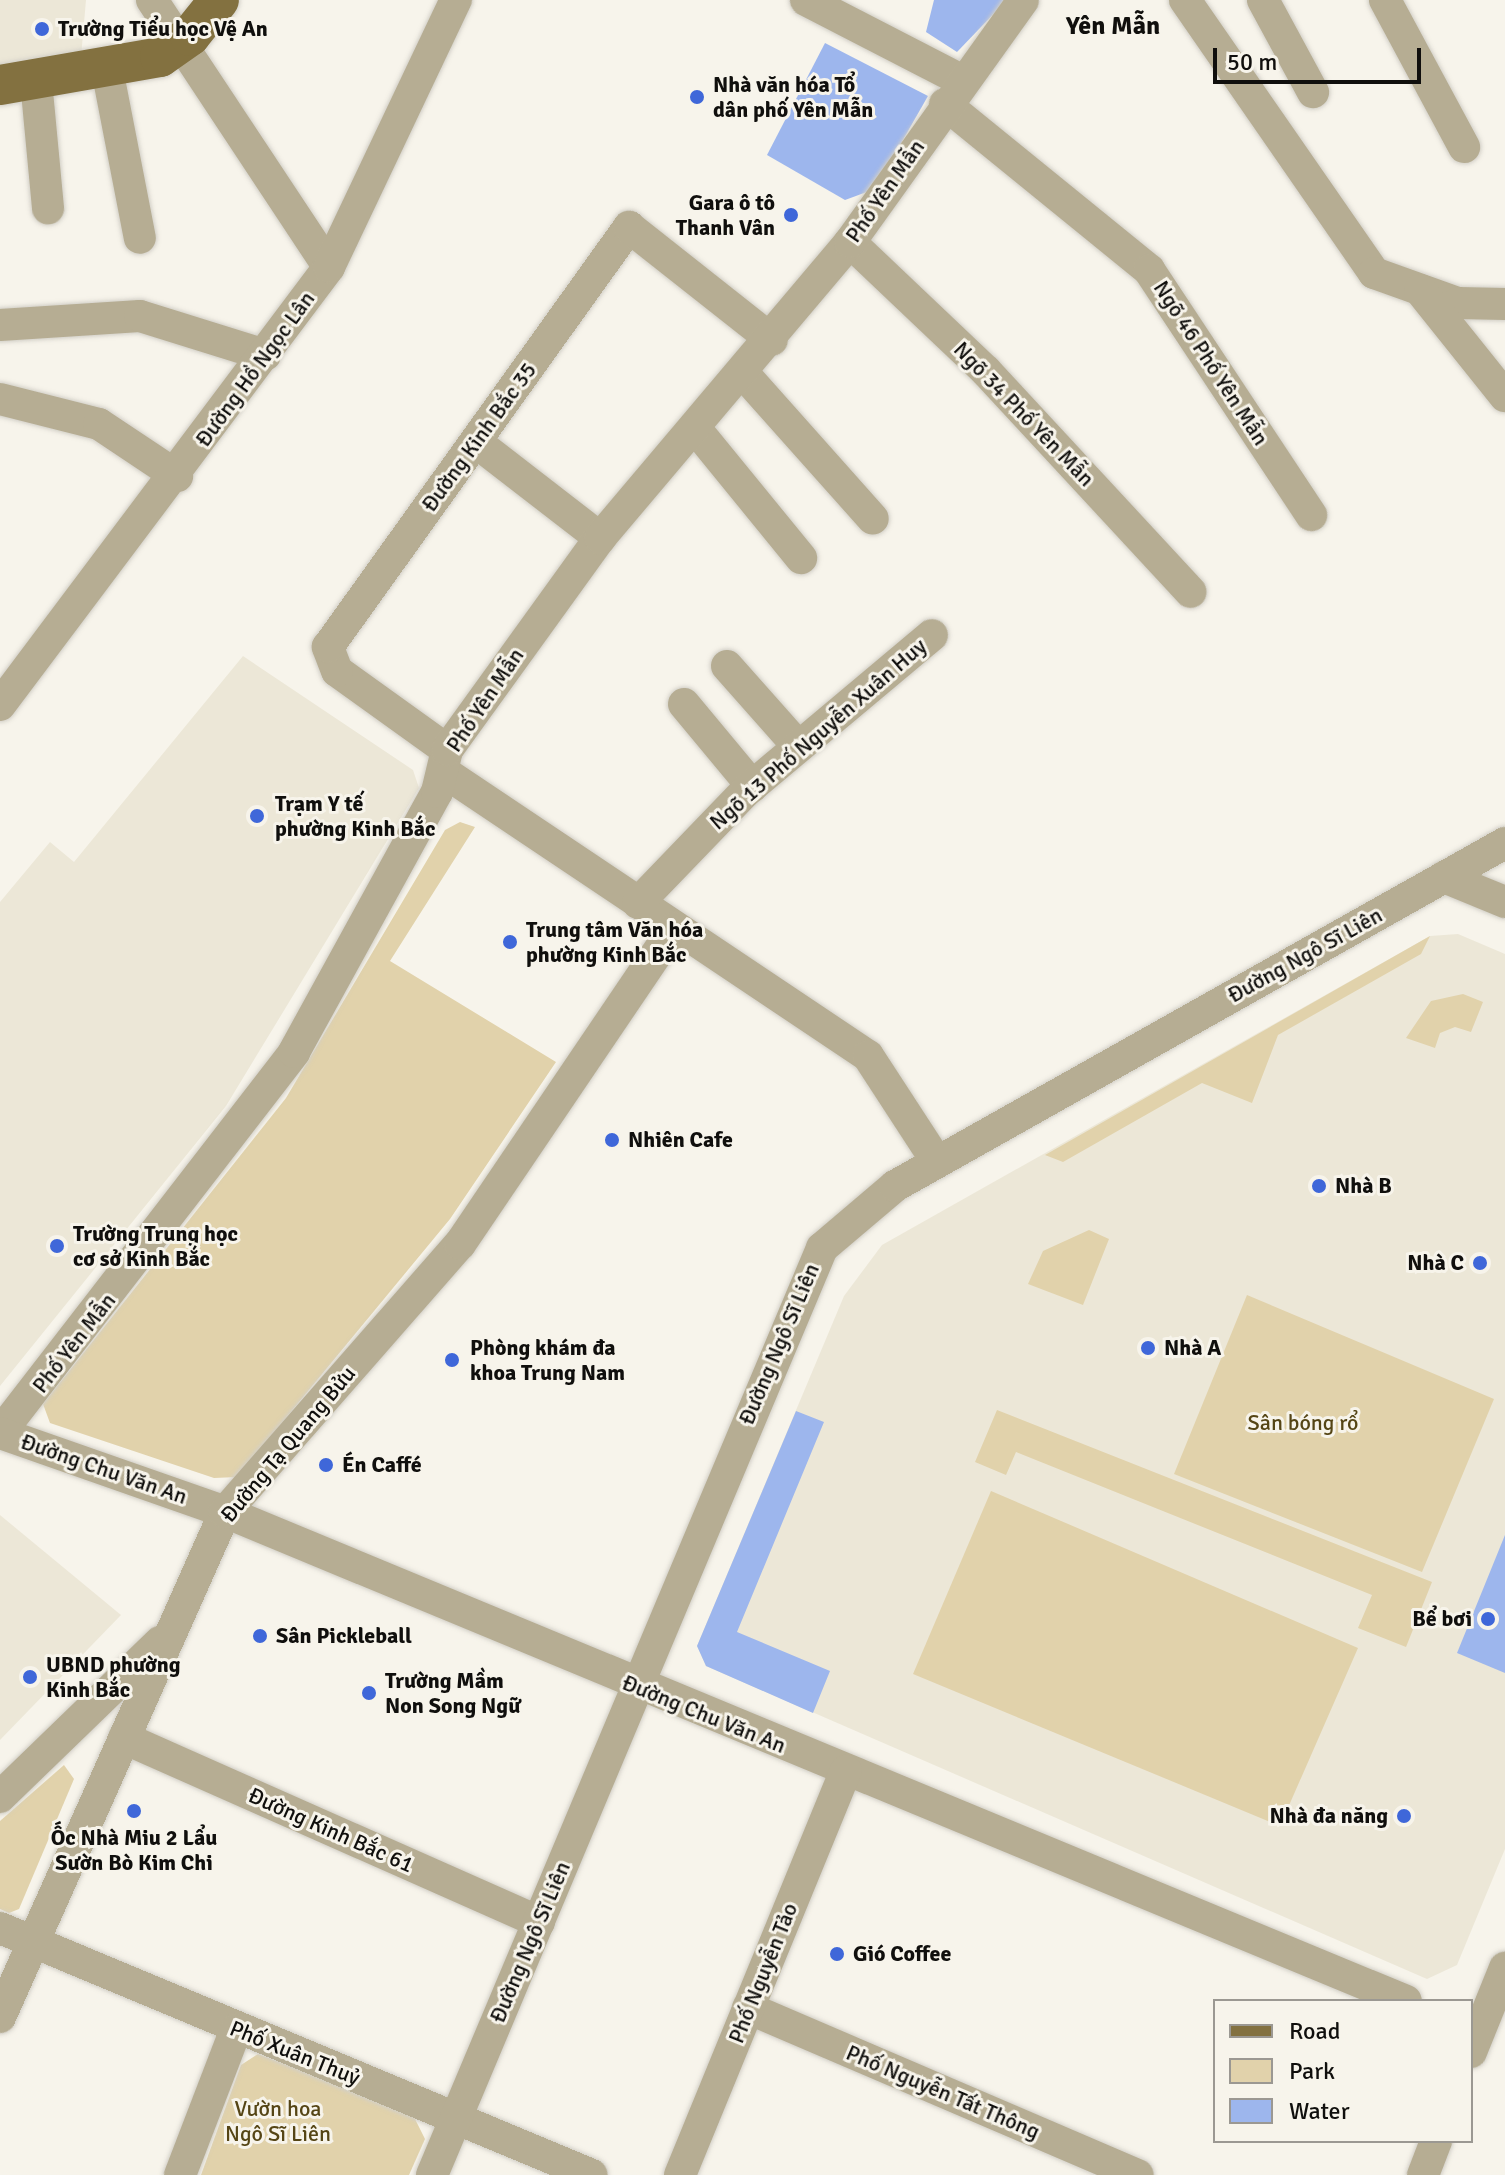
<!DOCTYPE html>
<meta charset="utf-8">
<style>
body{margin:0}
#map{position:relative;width:1505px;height:2175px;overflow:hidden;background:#f7f4eb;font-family:Signika,sans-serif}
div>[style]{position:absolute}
.built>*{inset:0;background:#ece7d7}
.green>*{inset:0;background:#e1d2ab}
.water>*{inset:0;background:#9db6ed}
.roads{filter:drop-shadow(0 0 2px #d2cfc7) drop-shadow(0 0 2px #d2cfc7)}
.minor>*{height:32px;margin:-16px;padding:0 16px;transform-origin:16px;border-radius:16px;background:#b6ad93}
.major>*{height:40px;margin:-20px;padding:0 20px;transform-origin:20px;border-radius:20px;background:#837140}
.dots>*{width:22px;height:22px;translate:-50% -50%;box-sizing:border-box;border:4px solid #f7f4eb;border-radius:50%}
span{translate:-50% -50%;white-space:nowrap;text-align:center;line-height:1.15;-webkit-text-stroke:6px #f7f4eb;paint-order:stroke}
.poi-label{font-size:22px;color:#100f0d;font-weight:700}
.left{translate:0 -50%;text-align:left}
.right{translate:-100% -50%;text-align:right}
.street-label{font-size:22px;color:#100f0d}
.park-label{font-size:22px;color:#554515}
.quarter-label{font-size:26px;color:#100f0d;font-weight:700}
.legend{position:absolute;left:1213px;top:1999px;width:260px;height:144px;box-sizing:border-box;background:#f7f4eb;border:2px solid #9b9892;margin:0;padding:10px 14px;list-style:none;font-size:24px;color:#100f0d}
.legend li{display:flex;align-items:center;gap:16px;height:40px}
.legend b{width:40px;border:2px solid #9b9892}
.scale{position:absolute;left:1213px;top:48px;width:208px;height:36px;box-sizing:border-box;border:4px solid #100f0d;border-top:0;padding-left:10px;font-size:24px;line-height:28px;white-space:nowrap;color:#100f0d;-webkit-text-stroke:6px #f7f4eb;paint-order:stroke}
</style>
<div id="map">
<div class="built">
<div style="clip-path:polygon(0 0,86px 0,81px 57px,0 67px)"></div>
<div style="clip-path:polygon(243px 656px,413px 770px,419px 788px,226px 1106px,0 1386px,0 902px,50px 842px,74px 862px)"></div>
<div style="clip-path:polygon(1458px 934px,1505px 954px,1505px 1849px,1457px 1965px,1427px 1979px,706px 1666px,697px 1646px,844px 1296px,882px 1245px,1430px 936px)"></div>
<div style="clip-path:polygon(0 1515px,121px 1615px,0 1740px)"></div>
</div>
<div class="green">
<div style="clip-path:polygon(460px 822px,475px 827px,390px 961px,556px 1062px,450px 1219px,237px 1477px,214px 1478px,50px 1423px,43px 1404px,286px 1098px,445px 830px)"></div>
<div style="clip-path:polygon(1430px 936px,1421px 954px,1278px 1035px,1252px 1103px,1202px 1083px,1063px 1162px,1045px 1155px)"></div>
<div style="clip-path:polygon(1463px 994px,1483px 1002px,1471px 1032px,1455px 1027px,1440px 1033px,1435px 1048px,1406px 1038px,1431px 1001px)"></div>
<div style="clip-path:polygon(1089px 1230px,1109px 1239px,1083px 1305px,1028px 1284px,1043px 1251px)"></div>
<div style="clip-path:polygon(1247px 1295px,1494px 1399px,1422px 1572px,1174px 1474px)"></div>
<div style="clip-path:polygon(997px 1410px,1432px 1582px,1406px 1647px,1358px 1628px,1372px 1595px,1016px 1452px,1006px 1475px,975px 1462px)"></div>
<div style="clip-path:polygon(991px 1491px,1358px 1648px,1280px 1826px,913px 1674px)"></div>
<div style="clip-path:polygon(64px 1765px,74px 1779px,19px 1909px,9px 1913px,0 1909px,0 1821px)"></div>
<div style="clip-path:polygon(258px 2054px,412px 2113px,425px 2139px,409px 2175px,201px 2175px,241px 2065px)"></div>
</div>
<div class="water">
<div style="clip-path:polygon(934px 0,1007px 0,957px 52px,926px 32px)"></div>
<div style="clip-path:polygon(825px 43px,928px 96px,875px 189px,845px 200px,767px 155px)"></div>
<div style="clip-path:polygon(796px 1411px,824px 1422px,737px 1632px,830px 1671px,813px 1713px,706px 1666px,697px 1646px)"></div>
<div style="clip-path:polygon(1505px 1535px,1505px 1673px,1457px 1653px)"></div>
</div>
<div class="roads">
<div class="minor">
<div style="left:152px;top:0;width:320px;rotate:56.5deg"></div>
<div style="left:806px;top:0;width:177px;rotate:27.3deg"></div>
<div style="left:1185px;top:0;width:332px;rotate:55.3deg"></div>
<div style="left:1374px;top:273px;width:89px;rotate:19.7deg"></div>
<div style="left:1458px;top:303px;width:47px;rotate:1.2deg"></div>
<div style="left:1263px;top:0;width:105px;rotate:61.5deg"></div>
<div style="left:1385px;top:0;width:167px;rotate:61.7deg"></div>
<div style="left:107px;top:69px;width:172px;rotate:79deg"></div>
<div style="left:36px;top:81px;width:128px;rotate:84.6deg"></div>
<div style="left:945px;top:104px;width:263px;rotate:39.1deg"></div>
<div style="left:1149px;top:270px;width:294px;rotate:56.5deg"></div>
<div style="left:850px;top:242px;width:187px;rotate:43.5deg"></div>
<div style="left:986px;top:371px;width:301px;rotate:47.2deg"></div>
<div style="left:1420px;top:290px;width:136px;rotate:51.3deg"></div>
<div style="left:0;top:325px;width:140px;rotate:-3.7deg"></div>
<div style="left:140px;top:316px;width:131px;rotate:17.3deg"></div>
<div style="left:743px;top:373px;width:195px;rotate:48.3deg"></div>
<div style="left:0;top:399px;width:102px;rotate:14.2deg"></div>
<div style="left:99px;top:424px;width:94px;rotate:33.7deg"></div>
<div style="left:695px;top:428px;width:168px;rotate:50.8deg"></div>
<div style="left:476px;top:442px;width:157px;rotate:37.7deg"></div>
<div style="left:727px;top:666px;width:107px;rotate:48.4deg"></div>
<div style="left:684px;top:704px;width:107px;rotate:50.3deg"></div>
<div style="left:0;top:705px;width:548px;rotate:-53.09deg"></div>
<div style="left:329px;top:267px;width:296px;rotate:-64.6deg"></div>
<div style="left:447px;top:750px;width:135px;rotate:-144.3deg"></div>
<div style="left:337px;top:671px;width:26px;rotate:-111deg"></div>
<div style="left:328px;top:647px;width:517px;rotate:-54.37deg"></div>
<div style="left:629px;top:227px;width:182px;rotate:38.3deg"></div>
<div style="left:444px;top:772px;width:510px;rotate:33.81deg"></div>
<div style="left:868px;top:1056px;width:126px;rotate:56.9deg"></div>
<div style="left:1444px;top:877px;width:66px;rotate:22.3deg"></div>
<div style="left:638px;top:903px;width:154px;rotate:-46.1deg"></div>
<div style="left:745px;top:792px;width:244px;rotate:-40deg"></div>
<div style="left:0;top:1433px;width:481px;rotate:-52.3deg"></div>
<div style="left:294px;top:1052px;width:297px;rotate:-61.2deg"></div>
<div style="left:437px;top:792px;width:43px;rotate:-76.6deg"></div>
<div style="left:447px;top:750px;width:261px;rotate:-54.2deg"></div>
<div style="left:600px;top:538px;width:387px;rotate:-49.8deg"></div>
<div style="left:850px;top:242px;width:297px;rotate:-54.4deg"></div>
<div style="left:0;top:1433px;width:238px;rotate:19.3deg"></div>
<div style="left:225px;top:1512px;width:1278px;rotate:22.49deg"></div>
<div style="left:124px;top:1738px;width:454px;rotate:23.9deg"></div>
<div style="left:0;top:1797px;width:223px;rotate:-44.1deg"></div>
<div style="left:0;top:1928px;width:641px;rotate:22.65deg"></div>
<div style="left:748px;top:2008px;width:424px;rotate:23.2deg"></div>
<div style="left:0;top:2017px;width:553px;rotate:-65.98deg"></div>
<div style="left:225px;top:1512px;width:356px;rotate:-48.8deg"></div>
<div style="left:460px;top:1244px;width:382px;rotate:-55.9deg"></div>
<div style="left:1471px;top:2052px;width:91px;rotate:-68deg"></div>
<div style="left:180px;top:2175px;width:156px;rotate:-69deg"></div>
<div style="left:432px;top:2175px;width:1006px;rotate:-67.18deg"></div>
<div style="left:822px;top:1248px;width:96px;rotate:-40.3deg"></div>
<div style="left:895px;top:1186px;width:700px;rotate:-29.35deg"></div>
<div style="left:680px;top:2175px;width:437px;rotate:-67.7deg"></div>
<div style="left:1423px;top:2175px;width:36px;rotate:-69deg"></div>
</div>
<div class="major">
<div style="left:0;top:85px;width:162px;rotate:-9.9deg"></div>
<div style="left:160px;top:57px;width:37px;rotate:-35deg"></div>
<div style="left:190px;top:36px;width:46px;rotate:-51.1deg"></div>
</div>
</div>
<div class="dots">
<div style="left:42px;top:29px;background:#3f67d9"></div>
<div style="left:697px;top:97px;background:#3f67d9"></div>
<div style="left:791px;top:215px;background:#3f67d9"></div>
<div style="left:257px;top:816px;background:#3f67d9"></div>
<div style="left:510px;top:942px;background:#3f67d9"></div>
<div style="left:612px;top:1140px;background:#3f67d9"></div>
<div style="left:1319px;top:1186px;background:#3f67d9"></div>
<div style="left:57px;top:1246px;background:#3f67d9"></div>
<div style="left:1480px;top:1263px;background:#3f67d9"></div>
<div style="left:1148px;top:1348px;background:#3f67d9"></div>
<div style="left:452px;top:1360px;background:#3f67d9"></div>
<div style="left:326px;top:1465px;background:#3f67d9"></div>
<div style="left:1488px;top:1619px;background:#3f67d9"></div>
<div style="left:260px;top:1636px;background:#3f67d9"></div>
<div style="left:30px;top:1677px;background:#3f67d9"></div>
<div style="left:369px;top:1693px;background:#3f67d9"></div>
<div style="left:134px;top:1811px;background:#3f67d9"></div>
<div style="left:1404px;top:1816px;background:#3f67d9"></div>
<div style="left:837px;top:1954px;background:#3f67d9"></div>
</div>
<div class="poi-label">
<span class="left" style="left:58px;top:29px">Trường Tiểu học Vệ An</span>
<span class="left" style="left:713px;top:97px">Nhà văn hóa Tổ<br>dân phố Yên Mẫn</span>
<span class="right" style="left:775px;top:215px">Gara ô tô<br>Thanh Vân</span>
<span class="left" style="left:275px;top:816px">Trạm Y tế<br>phường Kinh Bắc</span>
<span class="left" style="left:526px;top:942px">Trung tâm Văn hóa<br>phường Kinh Bắc</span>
<span class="left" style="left:628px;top:1140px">Nhiên Cafe</span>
<span class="left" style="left:1335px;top:1186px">Nhà B</span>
<span class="left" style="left:73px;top:1246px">Trường Trung học<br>cơ sở Kinh Bắc</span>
<span class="right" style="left:1464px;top:1263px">Nhà C</span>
<span class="left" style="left:470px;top:1360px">Phòng khám đa<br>khoa Trung Nam</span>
<span class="left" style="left:1164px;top:1348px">Nhà A</span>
<span class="left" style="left:342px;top:1465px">Én Caffé</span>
<span class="right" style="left:1472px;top:1619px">Bể bơi</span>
<span class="left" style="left:276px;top:1636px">Sân Pickleball</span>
<span class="left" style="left:46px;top:1677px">UBND phường<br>Kinh Bắc</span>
<span class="left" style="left:385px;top:1693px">Trường Mầm<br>Non Song Ngữ</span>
<span class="right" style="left:1388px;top:1816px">Nhà đa năng</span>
<span style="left:134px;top:1850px">Ốc Nhà Miu 2 Lẩu<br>Sườn Bò Kim Chi</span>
<span class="left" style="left:853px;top:1954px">Gió Coffee</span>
</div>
<div class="street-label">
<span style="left:885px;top:191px;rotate:-55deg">Phố Yên Mẫn</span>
<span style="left:1211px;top:363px;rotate:57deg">Ngõ 46 Phố Yên Mẫn</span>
<span style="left:255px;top:369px;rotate:-54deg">Đường Hồ Ngọc Lân</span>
<span style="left:1024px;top:414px;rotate:46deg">Ngõ 34 Phố Yên Mẫn</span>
<span style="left:479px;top:437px;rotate:-54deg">Đường Kinh Bắc 35</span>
<span style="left:485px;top:700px;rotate:-56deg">Phố Yên Mẫn</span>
<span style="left:818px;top:734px;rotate:-41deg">Ngõ 13 Phố Nguyễn Xuân Huy</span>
<span style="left:1305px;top:955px;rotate:-29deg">Đường Ngô Sĩ Liên</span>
<span style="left:74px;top:1343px;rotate:-52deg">Phố Yên Mẫn</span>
<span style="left:779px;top:1344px;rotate:-67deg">Đường Ngô Sĩ Liên</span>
<span style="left:288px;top:1444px;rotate:-50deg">Đường Tạ Quang Bửu</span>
<span style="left:104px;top:1469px;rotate:19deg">Đường Chu Văn An</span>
<span style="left:704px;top:1714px;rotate:22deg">Đường Chu Văn An</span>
<span style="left:331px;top:1830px;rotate:24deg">Đường Kinh Bắc 61</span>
<span style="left:530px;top:1942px;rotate:-67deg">Đường Ngô Sĩ Liên</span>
<span style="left:763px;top:1973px;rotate:-68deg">Phố Nguyễn Tảo</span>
<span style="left:295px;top:2053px;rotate:22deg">Phố Xuân Thuỷ</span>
<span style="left:943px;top:2092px;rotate:23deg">Phố Nguyễn Tất Thông</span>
</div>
<div class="park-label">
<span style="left:1303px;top:1423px">Sân bóng rổ</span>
<span style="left:278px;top:2121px">Vườn hoa<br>Ngô Sĩ Liên</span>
</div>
<div class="quarter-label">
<span style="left:1113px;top:27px">Yên Mẫn</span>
</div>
<ul class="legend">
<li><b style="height:10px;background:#837140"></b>Road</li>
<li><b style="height:22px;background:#e1d2ab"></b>Park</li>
<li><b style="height:22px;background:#9db6ed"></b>Water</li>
</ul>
<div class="scale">50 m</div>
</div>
